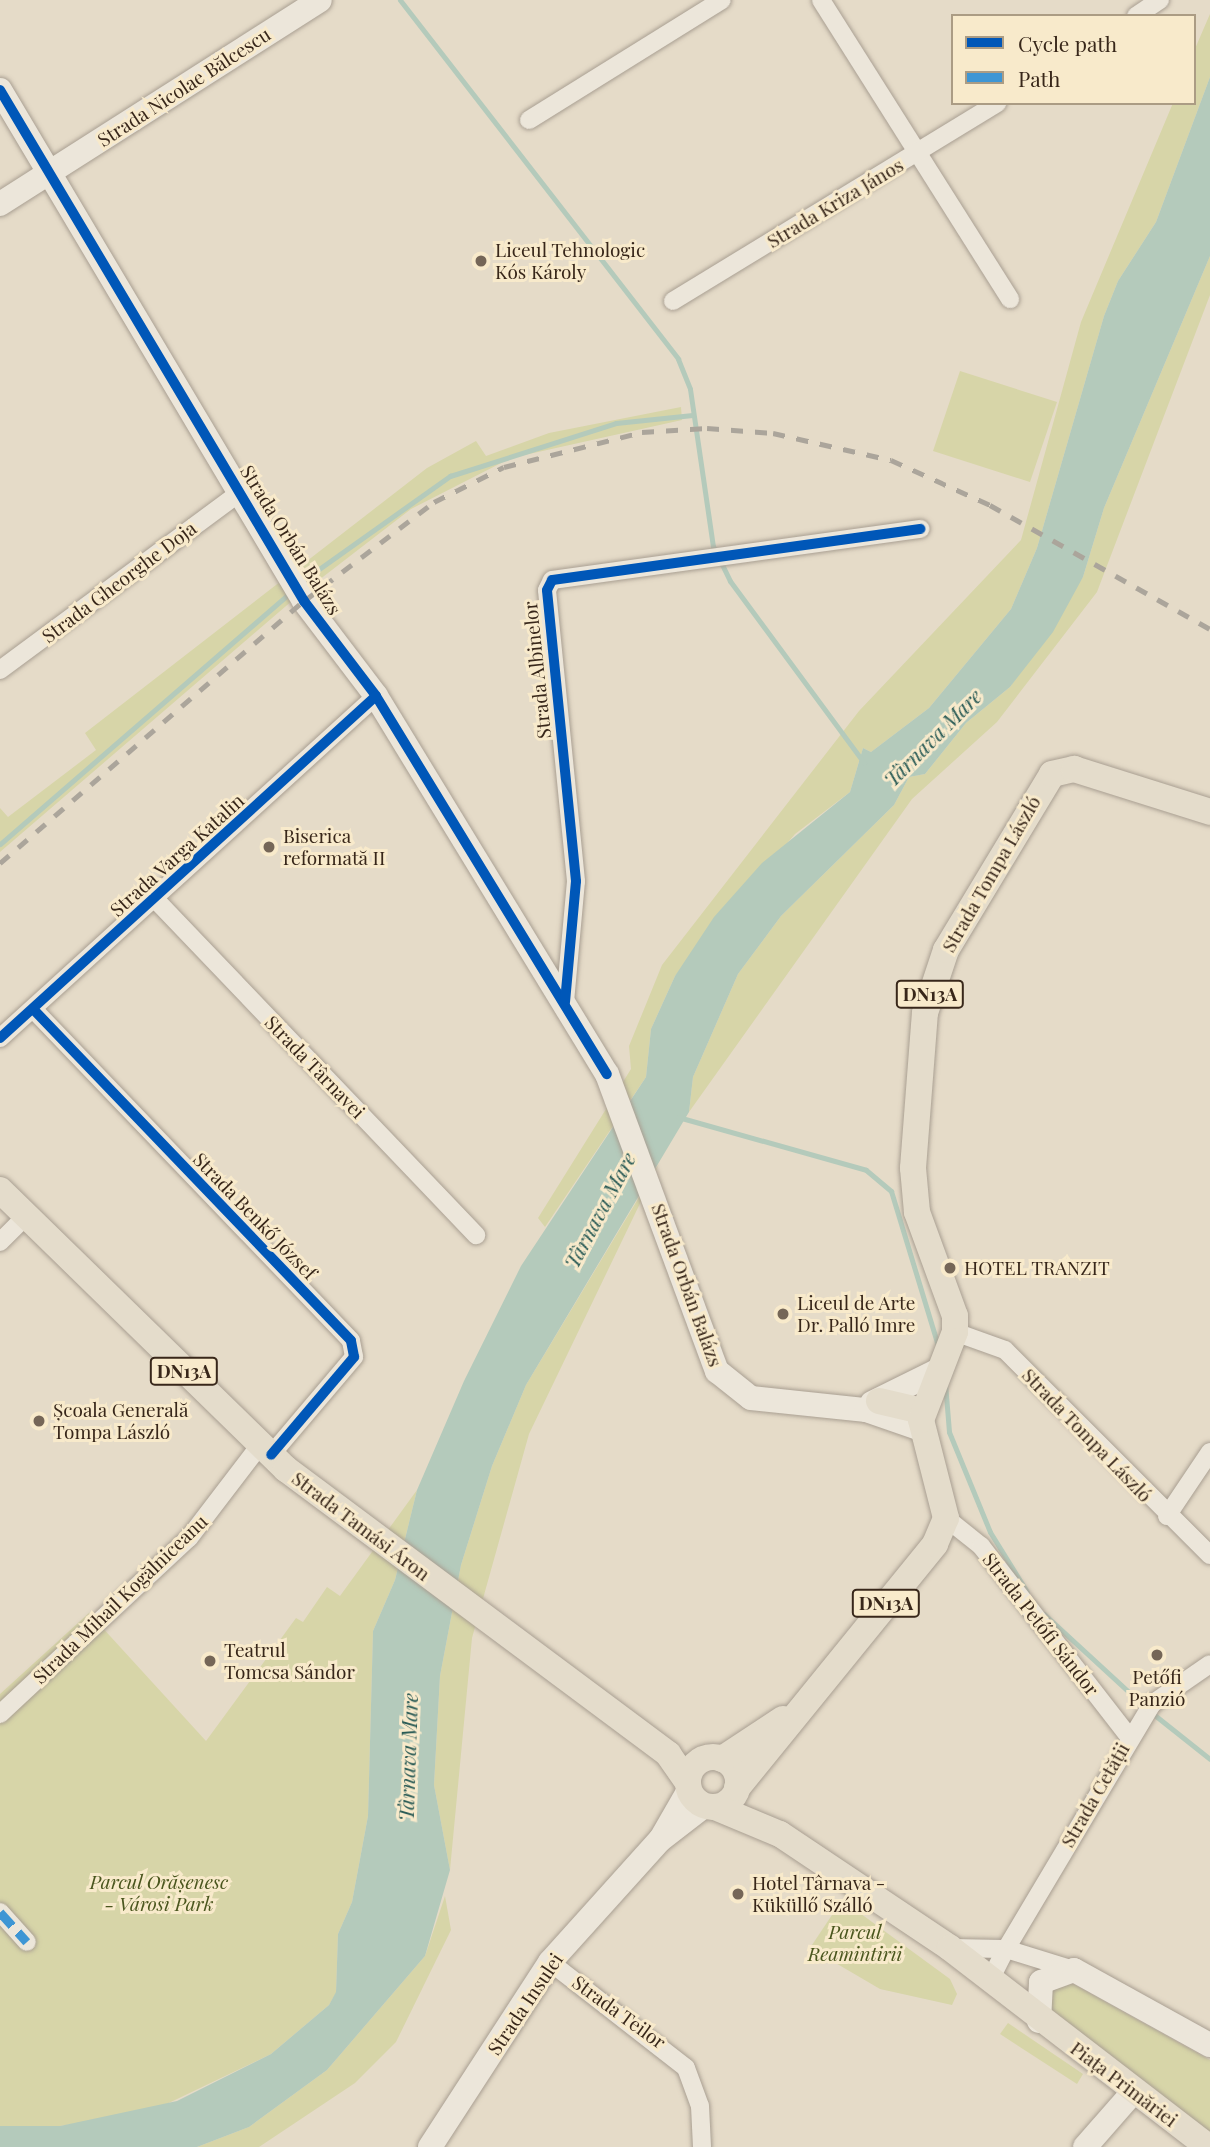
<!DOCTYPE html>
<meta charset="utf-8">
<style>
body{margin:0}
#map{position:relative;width:1210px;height:2147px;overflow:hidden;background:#e5dbc8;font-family:"Playfair Display",serif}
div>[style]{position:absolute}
.green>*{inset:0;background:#d7d5a8}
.water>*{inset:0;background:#b4cabb}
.stream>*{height:5px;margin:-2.5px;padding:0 2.5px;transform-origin:2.5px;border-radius:2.5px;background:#b4cabb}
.roads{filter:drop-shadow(0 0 2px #a99f92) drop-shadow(0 0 2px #a99f92)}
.minor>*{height:18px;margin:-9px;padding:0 9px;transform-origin:9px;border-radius:9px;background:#ece6da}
.secondary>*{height:24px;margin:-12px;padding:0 12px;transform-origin:12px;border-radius:12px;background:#ece6da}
.primary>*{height:26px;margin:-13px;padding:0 13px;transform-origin:13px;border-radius:13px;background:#e4dccb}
.primary>.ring{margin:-13px;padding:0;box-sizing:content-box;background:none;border:26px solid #e4dccb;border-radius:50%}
.rail>*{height:5px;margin-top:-2.5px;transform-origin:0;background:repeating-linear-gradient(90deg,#aba59b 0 12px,transparent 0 24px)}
.quiet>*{height:9px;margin-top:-4.5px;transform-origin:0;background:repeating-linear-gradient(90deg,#3e96d4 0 18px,transparent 0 27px)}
.cycleway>*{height:10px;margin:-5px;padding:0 5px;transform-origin:5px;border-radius:5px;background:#0057b8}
.dots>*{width:19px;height:19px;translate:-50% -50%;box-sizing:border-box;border:4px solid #f8eacb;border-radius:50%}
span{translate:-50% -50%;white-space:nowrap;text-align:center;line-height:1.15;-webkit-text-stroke:6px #f8eacb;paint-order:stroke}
.shield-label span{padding:2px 5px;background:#f8eacb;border:2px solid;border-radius:5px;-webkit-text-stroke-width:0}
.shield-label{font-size:18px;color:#38271a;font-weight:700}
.street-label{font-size:19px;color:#38271a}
.poi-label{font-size:19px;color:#38271a}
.left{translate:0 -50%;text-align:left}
.park-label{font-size:19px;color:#4a561e;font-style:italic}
.water-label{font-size:21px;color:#275954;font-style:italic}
.legend{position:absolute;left:951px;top:14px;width:245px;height:91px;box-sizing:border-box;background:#f8eacb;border:2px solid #ab9c84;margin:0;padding:9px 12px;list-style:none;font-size:21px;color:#38271a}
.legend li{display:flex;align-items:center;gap:14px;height:35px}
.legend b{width:35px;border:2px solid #ab9c84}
</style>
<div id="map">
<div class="green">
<div style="clip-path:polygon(1210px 14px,1210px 77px,1156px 222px,1118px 281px,1104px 316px,1037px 548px,1011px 609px,929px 708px,871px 752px,863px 748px,850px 792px,795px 834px,675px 976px,651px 1029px,646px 1077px,545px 1227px,538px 1218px,631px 1069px,629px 1046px,662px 965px,859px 711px,1021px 540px,1081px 322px,1173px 103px,1194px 103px,1194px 51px)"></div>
<div style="clip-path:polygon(1210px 256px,1210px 295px,1097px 592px,997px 722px,912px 799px,689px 1112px,693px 1077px,738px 974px,781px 916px,894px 805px,909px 777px,925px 774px,966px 723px,1010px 687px,1083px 577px,1104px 508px)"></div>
<div style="clip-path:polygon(960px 371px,1057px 402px,1030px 482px,933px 451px)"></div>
<div style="clip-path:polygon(681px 407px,682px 420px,511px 458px,411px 509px,293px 600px,0 852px,0 808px,8px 817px,96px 750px,85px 733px,427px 468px,476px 441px,486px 456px,549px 433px)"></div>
<div style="clip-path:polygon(659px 1164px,529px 1434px,472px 1638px,450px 1870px,434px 1785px,440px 1676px,461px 1565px,492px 1466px,526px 1385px)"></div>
<div style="clip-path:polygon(417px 1490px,395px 1580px,373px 1631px,368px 1816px,352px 1902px,338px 1934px,336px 1993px,329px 2005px,271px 2054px,152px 2111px,60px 2126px,0 2126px,0 1694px,89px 1613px,206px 1741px,296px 1618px,303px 1622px,327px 1587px,340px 1596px)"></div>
<div style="clip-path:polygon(445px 1896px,451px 1930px,396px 2042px,355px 2083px,259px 2147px,197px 2147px,249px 2127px,327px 2070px,425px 1956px)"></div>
<div style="clip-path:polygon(842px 1900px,950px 1979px,957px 1994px,952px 2005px,880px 1989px,810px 1948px)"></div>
<div style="clip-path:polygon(1068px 1981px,1210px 2060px,1210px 2133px,1053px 2016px,1045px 1987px)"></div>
<div style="clip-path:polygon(1008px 2023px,1083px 2074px,1077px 2084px,1000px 2034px)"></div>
</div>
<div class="water">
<div style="clip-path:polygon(1210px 77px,1210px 256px,1104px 508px,1083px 577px,1053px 632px,1010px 687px,966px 723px,925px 774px,909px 777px,894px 805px,781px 916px,738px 974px,693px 1077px,689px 1112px,526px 1385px,492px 1466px,461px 1565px,440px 1676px,434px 1785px,450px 1870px,425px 1956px,327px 2070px,249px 2127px,197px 2147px,0 2147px,0 2126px,60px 2126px,177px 2101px,271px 2054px,329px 2005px,336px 1992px,338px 1934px,352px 1902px,368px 1816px,373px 1631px,395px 1580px,417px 1490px,464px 1381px,521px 1266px,646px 1077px,651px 1029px,675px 976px,714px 917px,762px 863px,850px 792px,863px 748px,871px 752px,929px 708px,1011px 609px,1037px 548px,1104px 316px,1118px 281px,1156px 222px)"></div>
</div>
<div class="stream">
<div style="left:400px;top:0;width:454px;rotate:52.2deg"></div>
<div style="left:678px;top:359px;width:32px;rotate:68deg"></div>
<div style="left:690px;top:389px;width:159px;rotate:81.7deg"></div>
<div style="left:713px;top:546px;width:39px;rotate:64deg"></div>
<div style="left:730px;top:581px;width:226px;rotate:53.6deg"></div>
<div style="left:319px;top:569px;width:161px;rotate:-35.4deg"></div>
<div style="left:450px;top:476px;width:174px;rotate:-17.7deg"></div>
<div style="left:616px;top:423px;width:77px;rotate:-5.9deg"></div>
<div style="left:0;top:844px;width:385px;rotate:-40.9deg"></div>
<div style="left:678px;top:1117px;width:195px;rotate:15.7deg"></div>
<div style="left:866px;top:1170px;width:33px;rotate:40deg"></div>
<div style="left:891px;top:1191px;width:162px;rotate:73.1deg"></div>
<div style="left:945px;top:1383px;width:49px;rotate:85.3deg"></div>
<div style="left:949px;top:1432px;width:108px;rotate:67.7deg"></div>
<div style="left:990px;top:1532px;width:70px;rotate:58.3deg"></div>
<div style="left:1044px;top:1614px;width:137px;rotate:42.6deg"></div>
<div style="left:1152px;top:1713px;width:74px;rotate:38.4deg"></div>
</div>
<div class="roads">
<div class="minor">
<div style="left:821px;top:0;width:354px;rotate:57.7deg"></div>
<div style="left:1136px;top:16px;width:29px;rotate:-34deg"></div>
<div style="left:529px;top:120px;width:227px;rotate:-31.9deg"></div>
<div style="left:673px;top:301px;width:380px;rotate:-31.4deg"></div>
<div style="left:0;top:670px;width:296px;rotate:-36.5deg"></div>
<div style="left:155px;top:899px;width:465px;rotate:46.3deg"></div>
<div style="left:565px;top:1002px;width:121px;rotate:-84.8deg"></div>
<div style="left:576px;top:881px;width:292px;rotate:-95.7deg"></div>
<div style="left:547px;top:590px;width:11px;rotate:-63deg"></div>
<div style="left:552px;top:580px;width:372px;rotate:-7.9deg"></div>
<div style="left:34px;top:1010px;width:458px;rotate:46.2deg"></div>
<div style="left:351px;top:1341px;width:16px;rotate:79deg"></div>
<div style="left:354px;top:1357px;width:128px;rotate:130.3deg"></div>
<div style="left:0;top:1038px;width:508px;rotate:-42.29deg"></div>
<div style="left:0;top:1242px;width:37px;rotate:-45deg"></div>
<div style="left:955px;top:1332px;width:53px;rotate:19.8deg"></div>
<div style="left:1005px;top:1350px;width:290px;rotate:45deg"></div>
<div style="left:1167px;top:1516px;width:77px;rotate:-56.1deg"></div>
<div style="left:946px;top:1518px;width:45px;rotate:38.7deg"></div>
<div style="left:981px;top:1546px;width:242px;rotate:52.2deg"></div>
<div style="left:0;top:1714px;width:258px;rotate:-43deg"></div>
<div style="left:189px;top:1538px;width:117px;rotate:-52.6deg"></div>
<div style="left:0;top:1912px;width:40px;rotate:48deg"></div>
<div style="left:950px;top:1948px;width:56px;rotate:1deg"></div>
<div style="left:1006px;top:1949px;width:285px;rotate:-59.2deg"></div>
<div style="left:1152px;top:1704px;width:70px;rotate:-34.6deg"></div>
<div style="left:550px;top:1962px;width:172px;rotate:37.9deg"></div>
<div style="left:686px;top:2068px;width:40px;rotate:69.8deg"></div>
<div style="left:700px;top:2106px;width:41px;rotate:87.2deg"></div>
<div style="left:989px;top:1982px;width:37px;rotate:-63deg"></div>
<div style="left:1006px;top:1949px;width:71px;rotate:17.2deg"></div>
</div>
<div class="secondary">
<div style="left:0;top:90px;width:595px;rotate:59.25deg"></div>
<div style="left:304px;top:601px;width:119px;rotate:52.8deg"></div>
<div style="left:376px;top:696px;width:443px;rotate:58.6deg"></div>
<div style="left:607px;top:1074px;width:317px;rotate:69.7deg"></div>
<div style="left:717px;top:1371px;width:43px;rotate:38.5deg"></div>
<div style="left:751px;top:1398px;width:116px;rotate:6deg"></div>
<div style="left:866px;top:1410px;width:58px;rotate:19.1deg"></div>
<div style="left:0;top:204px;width:379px;rotate:-32.5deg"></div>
<div style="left:872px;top:1403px;width:70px;rotate:-26.2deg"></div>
<div style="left:662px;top:1837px;width:54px;rotate:-60.1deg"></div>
<div style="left:1039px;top:2021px;width:39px;rotate:-87deg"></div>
<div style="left:1041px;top:1982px;width:35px;rotate:-20deg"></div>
<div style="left:1074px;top:1970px;width:155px;rotate:28.9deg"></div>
<div style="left:430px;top:2147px;width:221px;rotate:-57deg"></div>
<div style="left:550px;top:1962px;width:164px;rotate:-48deg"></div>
<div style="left:660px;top:1840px;width:56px;rotate:-37.7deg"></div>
<div style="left:1085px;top:2147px;width:74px;rotate:-48.8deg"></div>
</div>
<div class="primary">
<div style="left:0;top:1190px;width:400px;rotate:44.3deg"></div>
<div style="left:286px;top:1469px;width:477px;rotate:36.7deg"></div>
<div style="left:668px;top:1754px;width:35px;rotate:55deg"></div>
<div style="left:879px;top:1401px;width:44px;rotate:13.1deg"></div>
<div class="ring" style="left:688px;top:1757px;width:24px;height:24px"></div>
<div style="left:722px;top:1759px;width:73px;rotate:-33.3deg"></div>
<div style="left:737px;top:1788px;width:314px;rotate:-50.9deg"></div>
<div style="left:935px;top:1544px;width:28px;rotate:-67deg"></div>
<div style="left:946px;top:1518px;width:101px;rotate:-104.3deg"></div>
<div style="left:921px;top:1420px;width:94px;rotate:-68.9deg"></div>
<div style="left:955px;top:1332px;width:16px;rotate:-90deg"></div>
<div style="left:955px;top:1316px;width:111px;rotate:-110.1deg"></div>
<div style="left:917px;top:1212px;width:44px;rotate:-95.2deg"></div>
<div style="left:913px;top:1168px;width:155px;rotate:-85.6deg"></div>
<div style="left:925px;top:1013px;width:66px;rotate:-71.6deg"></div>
<div style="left:946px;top:950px;width:205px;rotate:-58.9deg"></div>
<div style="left:1052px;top:774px;width:23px;rotate:-13deg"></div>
<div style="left:1074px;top:769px;width:143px;rotate:17.5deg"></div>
<div style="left:715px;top:1807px;width:70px;rotate:22.6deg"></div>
<div style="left:780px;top:1834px;width:205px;rotate:33.8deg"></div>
<div style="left:950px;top:1948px;width:326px;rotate:37.6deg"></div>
</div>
</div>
<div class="rail">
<div style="left:0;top:863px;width:401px;rotate:-40.8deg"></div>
<div style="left:304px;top:601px;width:163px;rotate:-37.3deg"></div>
<div style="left:434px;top:502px;width:78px;rotate:-26.6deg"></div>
<div style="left:504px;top:467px;width:142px;rotate:-14.2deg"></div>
<div style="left:642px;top:432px;width:65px;rotate:-3.5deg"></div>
<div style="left:707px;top:428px;width:66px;rotate:4.3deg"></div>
<div style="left:773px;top:433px;width:121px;rotate:12.9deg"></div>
<div style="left:891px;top:460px;width:109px;rotate:24.4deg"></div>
<div style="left:990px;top:505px;width:253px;rotate:29.4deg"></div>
</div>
<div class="quiet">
<div style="left:0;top:1912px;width:40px;rotate:48deg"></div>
</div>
<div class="cycleway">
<div style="left:0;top:90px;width:595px;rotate:59.25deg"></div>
<div style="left:304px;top:601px;width:119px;rotate:52.8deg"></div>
<div style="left:376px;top:696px;width:443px;rotate:58.6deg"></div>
<div style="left:565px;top:1002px;width:121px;rotate:-84.8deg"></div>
<div style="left:576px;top:881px;width:292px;rotate:-95.7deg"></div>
<div style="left:547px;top:590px;width:11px;rotate:-63deg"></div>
<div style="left:552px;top:580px;width:372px;rotate:-7.9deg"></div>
<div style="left:34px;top:1010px;width:458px;rotate:46.2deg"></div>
<div style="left:351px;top:1341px;width:16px;rotate:79deg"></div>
<div style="left:354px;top:1357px;width:128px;rotate:130.3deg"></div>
<div style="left:0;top:1038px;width:508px;rotate:-42.29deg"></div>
</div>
<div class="dots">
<div style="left:481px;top:261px;background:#756657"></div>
<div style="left:269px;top:847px;background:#756657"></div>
<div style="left:950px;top:1268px;background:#756657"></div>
<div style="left:783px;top:1314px;background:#756657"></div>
<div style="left:39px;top:1421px;background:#756657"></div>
<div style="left:1157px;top:1655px;background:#756657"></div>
<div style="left:210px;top:1661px;background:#756657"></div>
<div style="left:738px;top:1894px;background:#756657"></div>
</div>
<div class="shield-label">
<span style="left:930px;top:994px">DN13A</span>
<span style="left:184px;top:1371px">DN13A</span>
<span style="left:886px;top:1603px">DN13A</span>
</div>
<div class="street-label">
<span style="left:184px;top:87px;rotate:-33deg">Strada Nicolae Bălcescu</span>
<span style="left:835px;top:203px;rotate:-31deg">Strada Kriza János</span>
<span style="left:291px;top:540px;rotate:58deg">Strada Orbán Balázs</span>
<span style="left:119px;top:582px;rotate:-37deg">Strada Gheorghe Doja</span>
<span style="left:537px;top:670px;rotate:-96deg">Strada Albinelor</span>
<span style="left:177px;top:855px;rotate:-42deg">Strada Varga Katalin</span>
<span style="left:991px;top:874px;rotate:-60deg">Strada Tompa László</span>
<span style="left:315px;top:1067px;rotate:46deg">Strada Târnavei</span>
<span style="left:255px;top:1216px;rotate:46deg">Strada Benkő József</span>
<span style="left:687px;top:1285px;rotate:70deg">Strada Orbán Balázs</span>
<span style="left:1087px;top:1435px;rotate:46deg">Strada Tompa László</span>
<span style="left:361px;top:1526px;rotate:37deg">Strada Tamási Áron</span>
<span style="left:120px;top:1599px;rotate:-44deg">Strada Mihail Kogălniceanu</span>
<span style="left:1041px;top:1624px;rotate:52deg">Strada Petőfi Sándor</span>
<span style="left:1095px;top:1795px;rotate:-60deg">Strada Cetății</span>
<span style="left:525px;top:2004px;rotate:-56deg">Strada Insulei</span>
<span style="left:619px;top:2012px;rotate:36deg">Strada Teilor</span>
<span style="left:1124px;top:2084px;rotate:37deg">Piața Primăriei</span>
</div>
<div class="poi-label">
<span class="left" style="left:495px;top:261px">Liceul Tehnologic<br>Kós Károly</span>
<span class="left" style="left:283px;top:847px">Biserica<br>reformată II</span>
<span class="left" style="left:964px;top:1268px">HOTEL TRANZIT</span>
<span class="left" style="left:797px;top:1314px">Liceul de Arte<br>Dr. Palló Imre</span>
<span class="left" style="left:53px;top:1421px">Școala Generală<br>Tompa László</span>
<span class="left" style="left:224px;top:1661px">Teatrul<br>Tomcsa Sándor</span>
<span style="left:1157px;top:1688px">Petőfi<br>Panzió</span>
<span class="left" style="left:752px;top:1894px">Hotel Târnava -<br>Küküllő Szálló</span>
</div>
<div class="park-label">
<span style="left:159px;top:1893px">Parcul Orășenesc<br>- Városi Park</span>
<span style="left:855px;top:1943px">Parcul<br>Reamintirii</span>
</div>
<div class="water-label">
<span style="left:932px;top:737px;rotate:-45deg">Târnava Mare</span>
<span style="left:599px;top:1210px;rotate:-62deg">Târnava Mare</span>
<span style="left:407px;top:1757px;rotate:-88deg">Târnava Mare</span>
</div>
<ul class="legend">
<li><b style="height:9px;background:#0057b8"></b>Cycle path</li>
<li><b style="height:9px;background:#3e96d4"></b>Path</li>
</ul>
</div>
